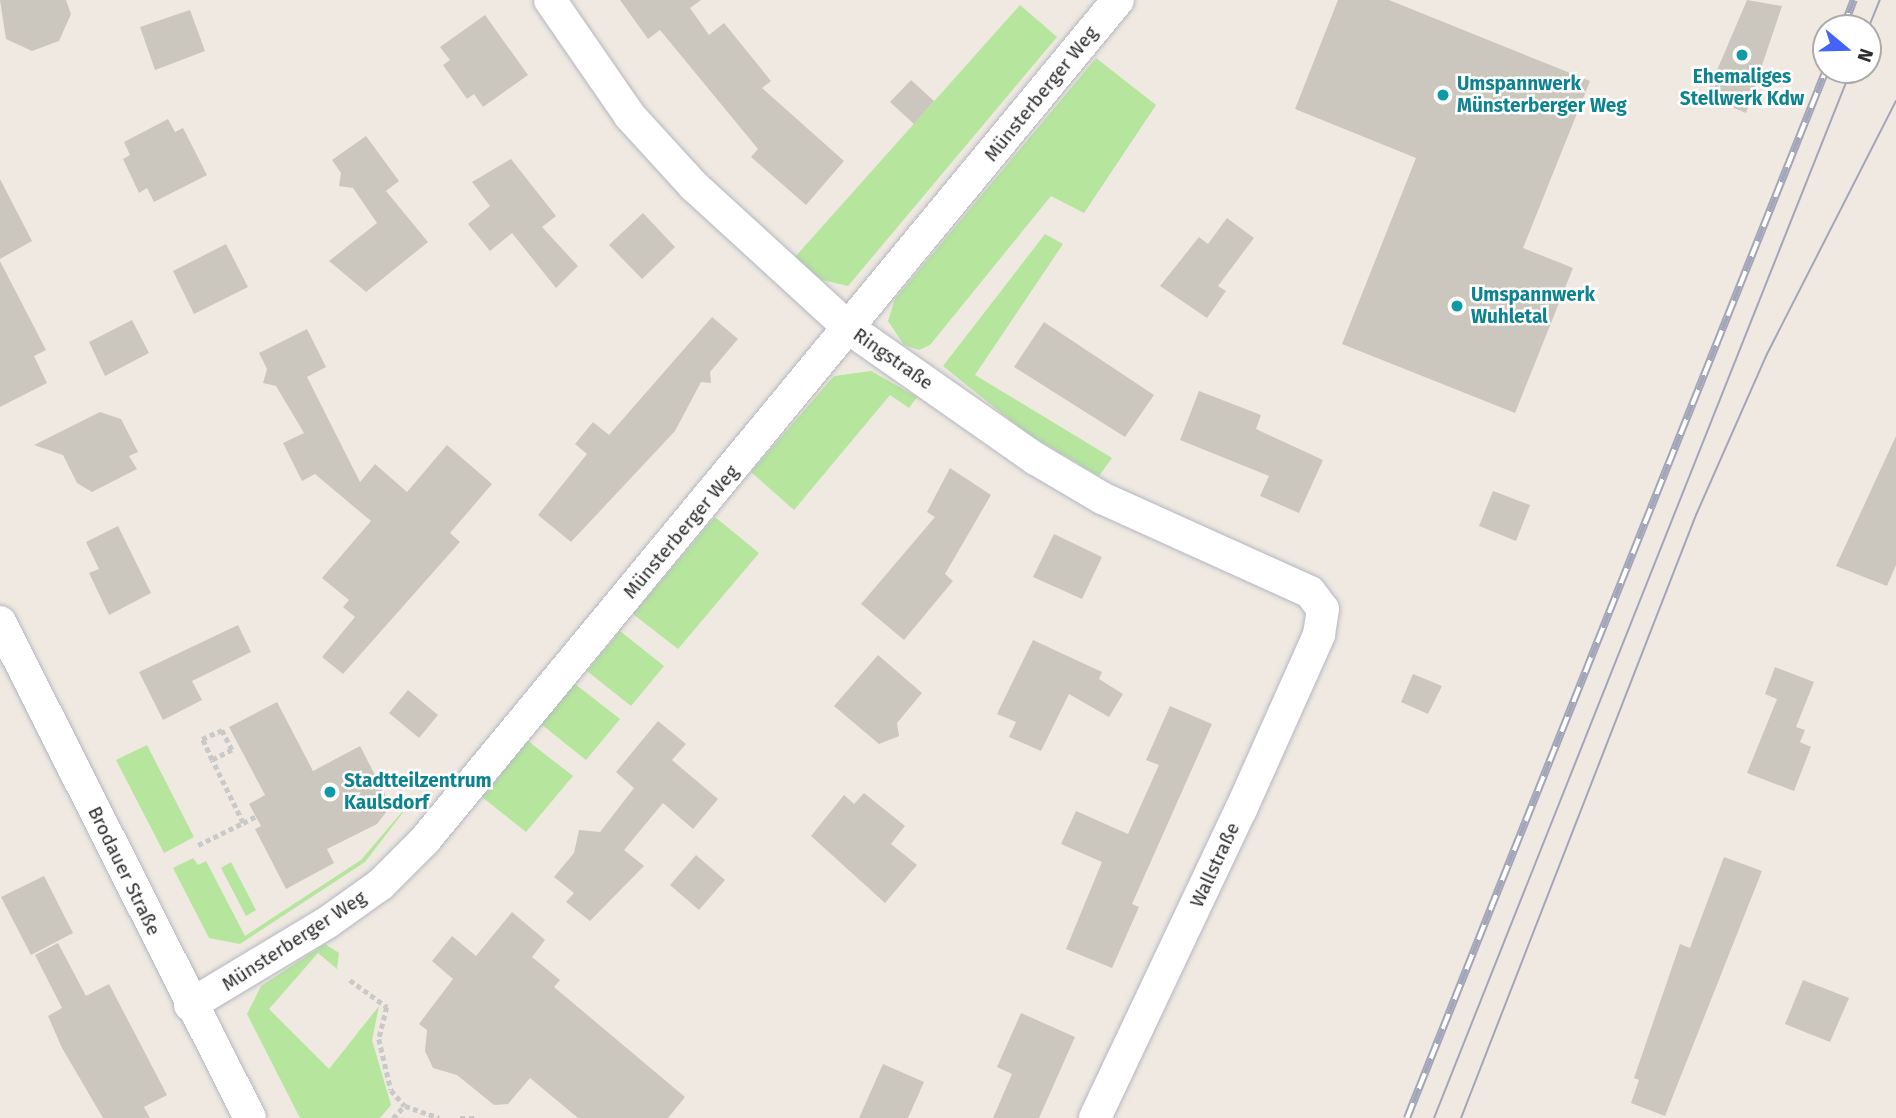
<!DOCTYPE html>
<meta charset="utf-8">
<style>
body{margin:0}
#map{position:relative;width:1896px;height:1118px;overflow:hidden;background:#efe9e1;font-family:"Fira Sans",sans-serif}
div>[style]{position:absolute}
.green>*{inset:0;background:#b6e59e}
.building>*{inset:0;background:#cbc7bf}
.path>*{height:4.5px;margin-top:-2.25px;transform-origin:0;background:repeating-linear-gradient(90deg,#c9c9c9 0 5px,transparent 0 8.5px)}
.roads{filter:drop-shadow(0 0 2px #b4b7c1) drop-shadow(0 0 2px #b4b7c1)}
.minor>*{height:32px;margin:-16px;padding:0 16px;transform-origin:16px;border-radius:16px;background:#fff}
.tram>*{height:2px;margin:-1px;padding:0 1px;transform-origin:1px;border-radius:1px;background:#a3a6b8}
.rail>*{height:8px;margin-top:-4px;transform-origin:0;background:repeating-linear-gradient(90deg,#fff 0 16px,#a3a6b8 0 32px);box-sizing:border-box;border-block:2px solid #a3a6b8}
.dots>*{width:19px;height:19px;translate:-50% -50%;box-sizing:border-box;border:4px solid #fff;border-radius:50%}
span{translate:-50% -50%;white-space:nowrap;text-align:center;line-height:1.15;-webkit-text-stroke:5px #fff;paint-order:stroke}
.culture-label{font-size:19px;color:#0d838f;font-weight:700}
.left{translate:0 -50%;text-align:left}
.street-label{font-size:19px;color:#2e2e2e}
.north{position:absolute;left:1812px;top:14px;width:70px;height:70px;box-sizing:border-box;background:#fff;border:2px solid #ababab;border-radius:50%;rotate:109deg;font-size:19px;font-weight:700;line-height:28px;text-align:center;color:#2e2e2e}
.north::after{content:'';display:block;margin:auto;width:24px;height:32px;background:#4264fb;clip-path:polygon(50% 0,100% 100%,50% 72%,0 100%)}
</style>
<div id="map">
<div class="green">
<div style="clip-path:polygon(1020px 5px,1057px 37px,848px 286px,822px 280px,795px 257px)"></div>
<div style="clip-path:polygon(1096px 58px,1156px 105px,1084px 213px,1051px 196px,930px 345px,919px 350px,904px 345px,888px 321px,895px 299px)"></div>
<div style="clip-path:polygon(1045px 234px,1063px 244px,975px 375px,1112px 458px,1099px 476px,1025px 432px,943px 366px)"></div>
<div style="clip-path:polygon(871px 371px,917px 397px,909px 408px,890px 395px,794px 510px,751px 472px,834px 376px)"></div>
<div style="clip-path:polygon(715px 517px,759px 553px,678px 649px,633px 614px)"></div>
<div style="clip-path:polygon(620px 631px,664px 666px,631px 706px,587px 671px)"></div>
<div style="clip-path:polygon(575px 684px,620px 719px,586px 760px,541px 724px)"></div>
<div style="clip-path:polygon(528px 741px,573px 776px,526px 832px,482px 797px)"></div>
<div style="clip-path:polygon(147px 745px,194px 837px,164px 853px,116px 760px)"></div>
<div style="clip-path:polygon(418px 793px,365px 862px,240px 944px,209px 938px,173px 868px,193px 858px,198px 865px,206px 861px,245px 936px,361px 860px)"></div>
<div style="clip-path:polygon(231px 862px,256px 910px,246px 916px,221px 868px)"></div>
<div style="clip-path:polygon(325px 944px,339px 953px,337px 969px,318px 953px,269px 1009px,329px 1069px,379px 1006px,372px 1040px,391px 1105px,380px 1118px,300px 1118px,247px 1014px,261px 986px)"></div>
</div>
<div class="building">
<div style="clip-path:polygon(0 0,66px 0,71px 14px,59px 41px,32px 51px,6px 39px)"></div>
<div style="clip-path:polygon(620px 0,701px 0,690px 8px,709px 35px,724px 23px,771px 81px,762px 88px,844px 161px,806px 205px,751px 157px,758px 149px,660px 30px,648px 39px)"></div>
<div style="clip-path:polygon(1338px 0,1389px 0,1590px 81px,1523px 248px,1573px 268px,1515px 413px,1342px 344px,1416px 158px,1295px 109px)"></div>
<div style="clip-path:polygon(1747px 0,1782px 6px,1746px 113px,1706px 96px)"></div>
<div style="clip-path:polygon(190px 10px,205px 51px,155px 70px,140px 27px)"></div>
<div style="clip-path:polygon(485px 15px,528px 75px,483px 107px,474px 94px,467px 99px,443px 65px,450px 60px,440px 47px)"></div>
<div style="clip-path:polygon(911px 80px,934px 101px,914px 124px,890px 102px)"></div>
<div style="clip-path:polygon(168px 119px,175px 132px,183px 128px,207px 175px,154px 202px,147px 188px,139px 193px,123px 159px,130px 155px,124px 142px)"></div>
<div style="clip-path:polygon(366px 136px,399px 181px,386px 191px,428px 242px,366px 292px,329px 261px,377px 223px,353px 188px,339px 186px,341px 173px,332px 160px)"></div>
<div style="clip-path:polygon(511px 159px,556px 216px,542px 227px,578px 266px,556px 288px,512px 233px,490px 251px,468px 224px,490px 206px,472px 182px)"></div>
<div style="clip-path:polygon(0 179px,32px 241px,0 259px)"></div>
<div style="clip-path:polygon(643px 213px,675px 247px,642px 279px,609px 245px)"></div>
<div style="clip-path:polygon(1227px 218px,1254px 238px,1218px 286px,1226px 291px,1207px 318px,1160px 286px,1199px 237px,1208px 244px)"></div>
<div style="clip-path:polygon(226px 244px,248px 287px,194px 314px,173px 271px)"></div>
<div style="clip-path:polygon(0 261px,46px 350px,34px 356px,47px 383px,0 407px)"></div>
<div style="clip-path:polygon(712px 317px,738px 339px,710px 372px,711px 383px,701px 382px,675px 431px,571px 542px,538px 515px,587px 454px,575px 444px,593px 422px,609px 435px)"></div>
<div style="clip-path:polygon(132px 320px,149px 353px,105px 376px,89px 342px)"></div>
<div style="clip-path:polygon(1044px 322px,1154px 395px,1125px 437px,1014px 367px)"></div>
<div style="clip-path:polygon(307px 329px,326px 367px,307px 377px,360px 482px,375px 464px,407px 492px,447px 445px,492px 484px,450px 533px,460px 542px,343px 674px,322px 657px,355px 617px,343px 607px,349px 600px,322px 578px,371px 521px,315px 474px,302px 481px,283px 443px,304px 433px,276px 386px,263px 383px,267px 369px,259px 353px)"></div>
<div style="clip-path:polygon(1199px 391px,1261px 415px,1256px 429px,1323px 460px,1299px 513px,1260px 496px,1269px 476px,1180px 440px)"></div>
<div style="clip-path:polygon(100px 412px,121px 419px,138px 452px,129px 456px,137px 469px,92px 492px,77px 483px,63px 455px,34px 445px)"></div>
<div style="clip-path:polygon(1896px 436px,1896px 565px,1887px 586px,1836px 566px)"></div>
<div style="clip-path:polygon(950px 468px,991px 495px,945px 574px,953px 581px,904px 640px,861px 604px,935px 517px,927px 512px)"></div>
<div style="clip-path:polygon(1493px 491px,1530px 505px,1516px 541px,1479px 526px)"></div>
<div style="clip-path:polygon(118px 526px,151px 593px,109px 615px,89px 573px,99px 569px,86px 542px)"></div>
<div style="clip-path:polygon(1054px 534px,1102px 557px,1082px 599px,1033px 577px)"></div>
<div style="clip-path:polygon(238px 625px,251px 652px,192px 681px,202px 700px,163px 720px,139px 672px)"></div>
<div style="clip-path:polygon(1033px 640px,1102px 672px,1099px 679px,1123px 694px,1109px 717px,1069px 694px,1041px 751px,1009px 737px,1016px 722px,997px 714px)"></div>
<div style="clip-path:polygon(878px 655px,922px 693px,897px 723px,899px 736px,879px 744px,834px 706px)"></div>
<div style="clip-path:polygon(1775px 667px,1814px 682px,1796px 727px,1805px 730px,1800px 742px,1811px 747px,1794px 791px,1747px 773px,1777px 699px,1765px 694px)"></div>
<div style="clip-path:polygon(1413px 674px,1442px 686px,1428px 714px,1401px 702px)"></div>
<div style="clip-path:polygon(408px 690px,438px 715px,419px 738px,389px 713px)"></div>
<div style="clip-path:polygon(277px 702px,313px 771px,360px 746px,391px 806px,377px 824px,327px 849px,334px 863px,286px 889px,255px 829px,261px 826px,249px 804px,265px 795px,229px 727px)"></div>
<div style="clip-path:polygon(1170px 706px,1212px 724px,1132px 904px,1139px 907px,1112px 968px,1066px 949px,1102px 862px,1061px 844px,1076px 811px,1128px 834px,1159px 765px,1146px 760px)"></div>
<div style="clip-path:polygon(658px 721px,686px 744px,672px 760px,718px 799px,693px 829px,663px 803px,624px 850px,644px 866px,590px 921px,566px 902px,574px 893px,554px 877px,574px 853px,579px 830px,600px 832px,634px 788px,616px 772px)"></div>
<div style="clip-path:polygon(864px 793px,905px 826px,891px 844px,917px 865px,885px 903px,811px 836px,844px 795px,854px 804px)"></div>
<div style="clip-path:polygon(696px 855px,725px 880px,699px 910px,670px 885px)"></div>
<div style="clip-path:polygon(1724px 857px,1762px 871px,1665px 1116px,1631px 1103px,1639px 1080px,1634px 1078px,1680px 944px,1690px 948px)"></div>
<div style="clip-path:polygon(44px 876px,73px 933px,31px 955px,1px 897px)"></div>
<div style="clip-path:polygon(512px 912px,545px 940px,532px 957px,560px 980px,554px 987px,685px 1097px,668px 1118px,578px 1118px,530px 1078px,508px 1104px,494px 1105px,457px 1075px,433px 1068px,425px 1051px,427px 1030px,419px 1024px,453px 979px,432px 961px,452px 936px,476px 956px)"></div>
<div style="clip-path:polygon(58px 943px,86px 996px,109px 984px,167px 1095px,144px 1107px,150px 1118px,103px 1118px,62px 1048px,48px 1016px,62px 1008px,35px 955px)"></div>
<div style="clip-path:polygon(1803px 980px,1849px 998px,1830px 1042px,1785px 1024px)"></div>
<div style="clip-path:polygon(1021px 1013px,1075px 1037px,1039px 1118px,993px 1118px,1012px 1074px,997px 1067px)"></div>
<div style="clip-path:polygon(883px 1064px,924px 1082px,908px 1118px,859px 1118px)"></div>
</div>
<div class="path">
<div style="left:243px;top:823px;width:15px;rotate:-28deg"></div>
<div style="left:198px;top:845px;width:50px;rotate:-26.1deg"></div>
<div style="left:243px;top:823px;width:70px;rotate:-116.2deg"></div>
<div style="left:212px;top:760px;width:23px;rotate:-115deg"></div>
<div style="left:202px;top:739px;width:22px;rotate:-24deg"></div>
<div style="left:222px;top:730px;width:22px;rotate:63deg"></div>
<div style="left:232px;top:750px;width:22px;rotate:153deg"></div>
<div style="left:350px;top:980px;width:46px;rotate:36.1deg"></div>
<div style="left:387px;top:1007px;width:33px;rotate:104deg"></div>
<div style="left:379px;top:1039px;width:52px;rotate:76.8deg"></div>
<div style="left:391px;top:1090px;width:21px;rotate:49deg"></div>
<div style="left:405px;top:1106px;width:36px;rotate:19deg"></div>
<div style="left:393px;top:1118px;width:16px;rotate:-47deg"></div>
<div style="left:460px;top:1118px;width:17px"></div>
</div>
<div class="roads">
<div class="minor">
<div style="left:550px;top:0;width:141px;rotate:55.4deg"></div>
<div style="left:630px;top:116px;width:95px;rotate:47.6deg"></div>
<div style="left:694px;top:186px;width:212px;rotate:42.5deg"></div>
<div style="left:850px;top:329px;width:227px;rotate:35deg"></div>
<div style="left:1036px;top:459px;width:77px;rotate:30.6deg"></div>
<div style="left:1102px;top:498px;width:228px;rotate:24.3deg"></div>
<div style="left:1310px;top:592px;width:21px;rotate:53deg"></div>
<div style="left:1323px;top:609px;width:26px;rotate:99deg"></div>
<div style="left:1319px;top:635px;width:191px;rotate:114.1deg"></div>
<div style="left:1241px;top:809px;width:342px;rotate:115.3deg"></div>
<div style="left:0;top:622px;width:555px;rotate:63.25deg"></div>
<div style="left:190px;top:1005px;width:161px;rotate:-31deg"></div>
<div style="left:328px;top:922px;width:65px;rotate:-35.6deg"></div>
<div style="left:381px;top:884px;width:62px;rotate:-45deg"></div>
<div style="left:425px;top:840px;width:1089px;rotate:-50.48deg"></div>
</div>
</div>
<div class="tram">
<div style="left:1868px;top:29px;width:31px;rotate:-68deg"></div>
<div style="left:1434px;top:1118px;width:1128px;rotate:-68.3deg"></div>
<div style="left:1461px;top:1118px;width:647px;rotate:-68.71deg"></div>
<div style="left:1696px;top:515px;width:176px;rotate:-66.2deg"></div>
<div style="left:1767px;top:354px;width:284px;rotate:-63deg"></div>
</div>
<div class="rail">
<div style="left:1843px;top:28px;width:30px;rotate:-69deg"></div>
<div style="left:1407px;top:1118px;width:1129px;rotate:-68.21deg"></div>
</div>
<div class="dots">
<div style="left:1742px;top:55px;background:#0f9aa8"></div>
<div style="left:1443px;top:95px;background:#0f9aa8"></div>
<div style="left:1457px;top:306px;background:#0f9aa8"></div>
<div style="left:330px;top:792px;background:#0f9aa8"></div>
</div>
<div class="culture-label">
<span style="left:1742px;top:88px">Ehemaliges<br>Stellwerk Kdw</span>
<span class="left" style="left:1457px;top:95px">Umspannwerk<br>Münsterberger Weg</span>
<span class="left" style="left:1471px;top:306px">Umspannwerk<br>Wuhletal</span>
<span class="left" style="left:344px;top:792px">Stadtteilzentrum<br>Kaulsdorf</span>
</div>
<div class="street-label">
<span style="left:1041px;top:94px;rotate:-51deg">Münsterberger Weg</span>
<span style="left:893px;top:359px;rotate:35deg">Ringstraße</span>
<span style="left:681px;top:532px;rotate:-50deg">Münsterberger Weg</span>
<span style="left:1215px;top:865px;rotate:-65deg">Wallstraße</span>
<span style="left:124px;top:871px;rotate:64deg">Brodauer Straße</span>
<span style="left:294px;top:941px;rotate:-33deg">Münsterberger Weg</span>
</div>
<div class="north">N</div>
</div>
